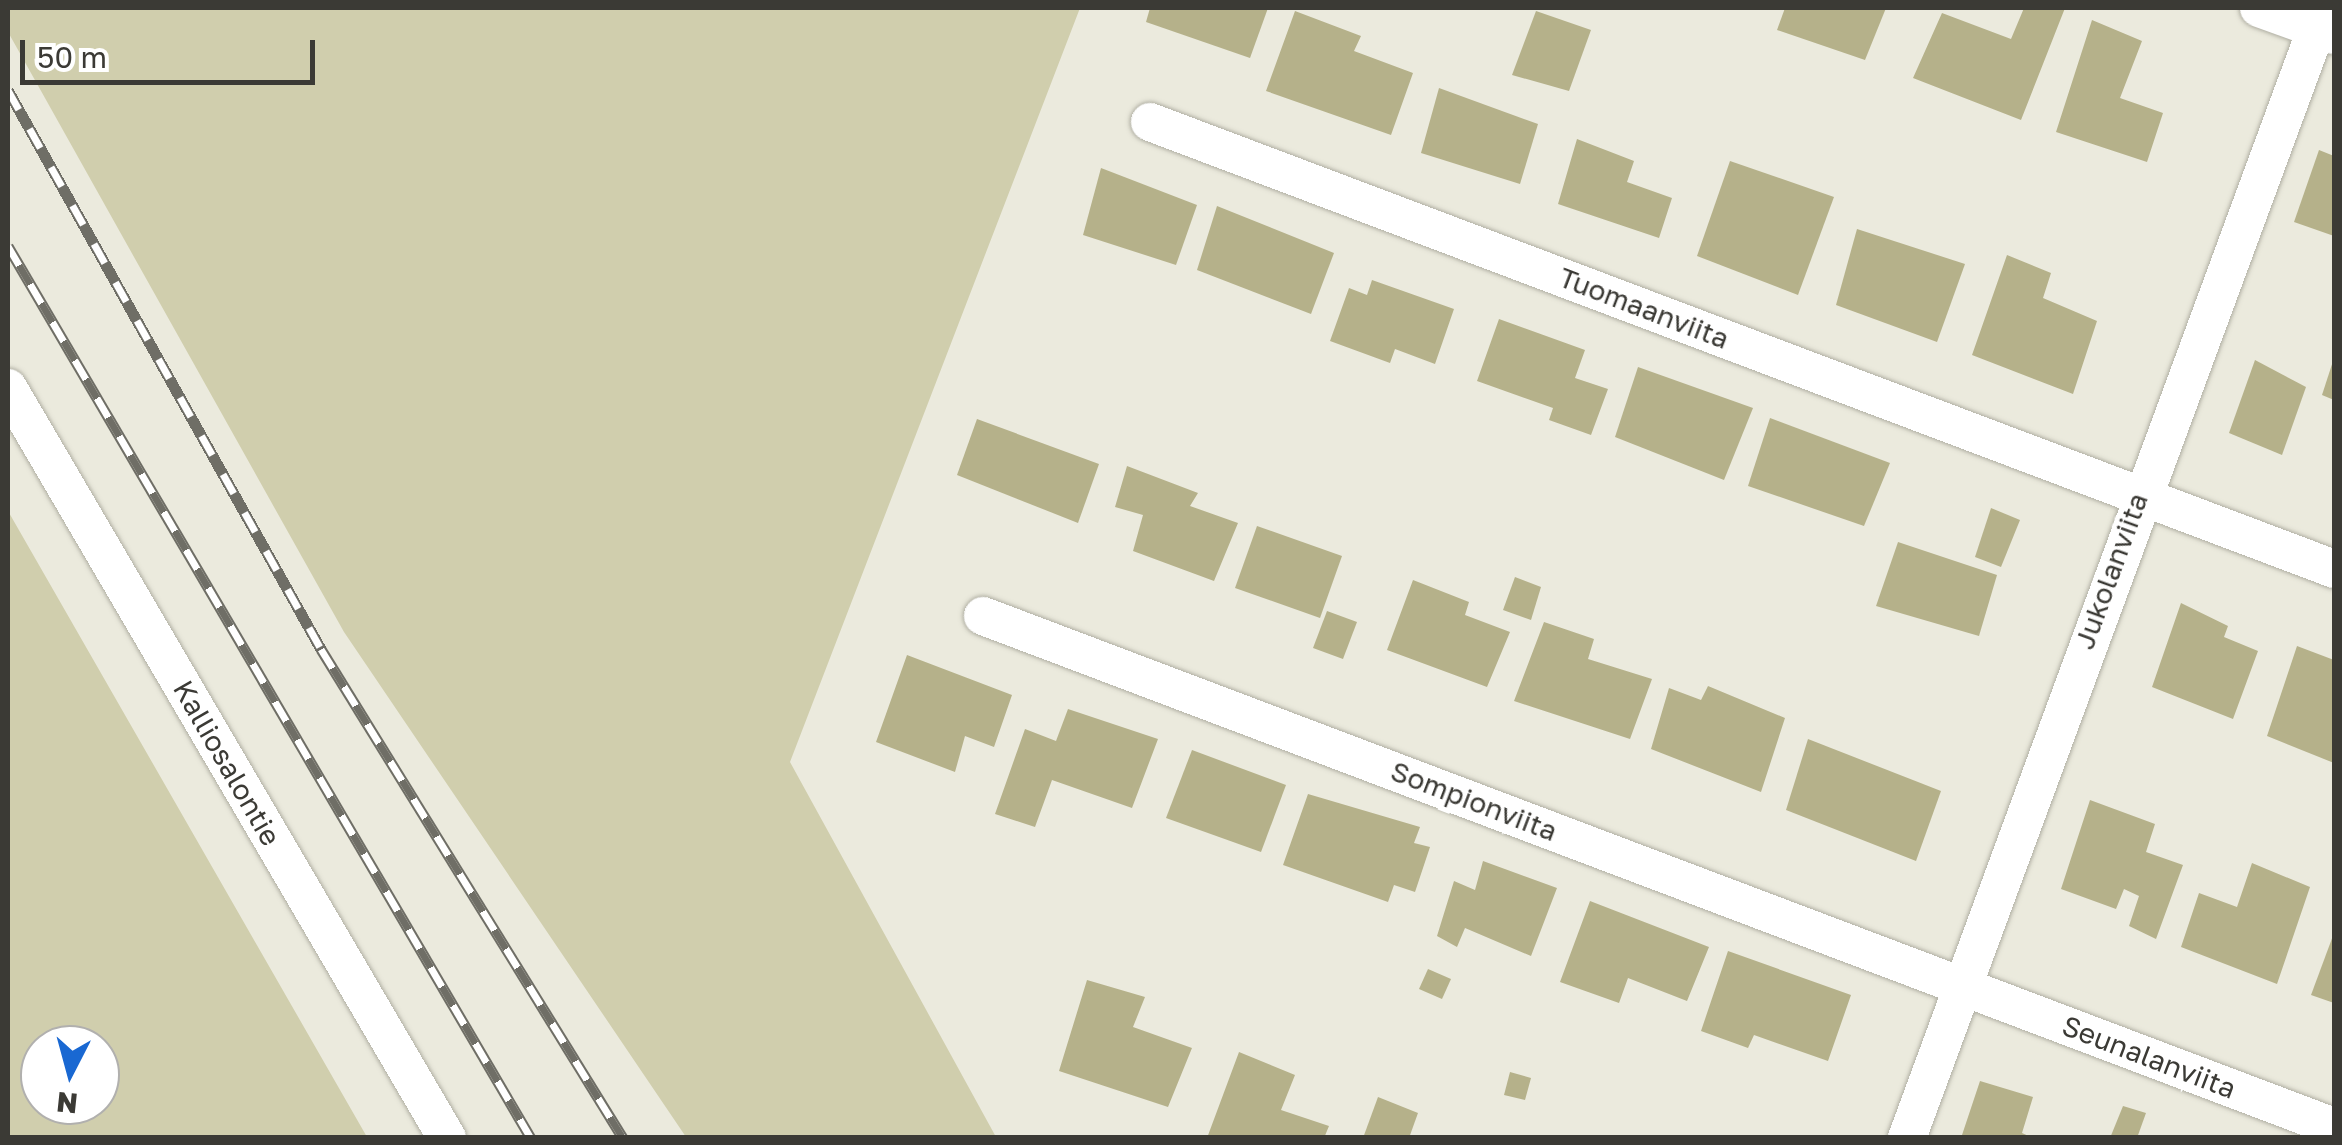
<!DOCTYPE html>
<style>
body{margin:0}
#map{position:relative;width:2342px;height:1145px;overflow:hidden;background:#ebeadd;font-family:"Golos Text",sans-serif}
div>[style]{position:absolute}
.green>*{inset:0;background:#d0cead}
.building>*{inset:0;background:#b5b18a}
.roads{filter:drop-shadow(0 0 2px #b0afa3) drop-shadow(0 0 2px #b0afa3)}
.minor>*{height:38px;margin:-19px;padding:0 19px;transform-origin:19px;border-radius:19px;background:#fff}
.rail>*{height:11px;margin-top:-5.5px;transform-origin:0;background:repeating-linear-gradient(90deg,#fff 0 22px,#6f6e66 0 44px);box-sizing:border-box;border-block:2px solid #6f6e66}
span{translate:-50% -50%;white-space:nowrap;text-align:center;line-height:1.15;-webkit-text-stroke:10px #fff;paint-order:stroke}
.street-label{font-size:28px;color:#3b3a35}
.frame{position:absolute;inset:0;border:10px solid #3b3a35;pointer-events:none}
.north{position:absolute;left:20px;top:1025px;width:100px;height:100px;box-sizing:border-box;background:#fff;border:2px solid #b1b0ae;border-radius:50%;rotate:186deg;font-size:28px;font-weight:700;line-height:40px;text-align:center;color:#3b3a35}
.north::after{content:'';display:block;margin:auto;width:35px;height:45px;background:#1968d2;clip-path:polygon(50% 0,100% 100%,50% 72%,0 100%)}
.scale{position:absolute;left:20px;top:40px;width:295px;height:45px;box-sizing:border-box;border:5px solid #3b3a35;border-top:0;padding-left:12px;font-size:30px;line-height:35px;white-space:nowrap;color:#3b3a35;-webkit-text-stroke:8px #fff;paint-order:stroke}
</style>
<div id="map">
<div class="green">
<div style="clip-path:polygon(8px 8px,1080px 8px,790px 762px,996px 1137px,686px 1137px,344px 632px,8px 32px)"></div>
<div style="clip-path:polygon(evenodd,8px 511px,367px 1137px,8px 1137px,8px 511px,40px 1045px,100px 1045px,100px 1105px,40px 1105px,40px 1045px)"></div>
</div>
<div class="building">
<div style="clip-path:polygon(1150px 8px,1268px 8px,1250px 58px,1146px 22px)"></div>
<div style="clip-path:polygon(1785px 8px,1886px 8px,1865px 60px,1777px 30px)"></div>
<div style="clip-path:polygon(2024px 8px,2065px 8px,2021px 120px,1913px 78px,1942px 13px,2011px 39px)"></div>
<div style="clip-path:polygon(1295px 11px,1361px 36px,1354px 51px,1413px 73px,1391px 135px,1266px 91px)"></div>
<div style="clip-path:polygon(1536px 11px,1591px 30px,1569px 91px,1512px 75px)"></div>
<div style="clip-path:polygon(2092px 20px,2142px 41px,2120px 98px,2163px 113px,2147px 162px,2056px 132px)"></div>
<div style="clip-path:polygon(1439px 88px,1538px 124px,1520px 184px,1421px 153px)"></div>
<div style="clip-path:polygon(1577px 139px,1634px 161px,1627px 182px,1672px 198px,1659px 238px,1558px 204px)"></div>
<div style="clip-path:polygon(2319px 150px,2334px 156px,2334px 236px,2294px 222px)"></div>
<div style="clip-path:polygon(1730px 161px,1834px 197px,1798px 295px,1697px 256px)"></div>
<div style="clip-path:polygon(1101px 168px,1197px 205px,1176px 265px,1083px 235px)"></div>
<div style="clip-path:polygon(1217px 206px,1334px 253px,1311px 314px,1197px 270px)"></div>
<div style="clip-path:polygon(1857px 229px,1965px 264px,1937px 342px,1836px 305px)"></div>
<div style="clip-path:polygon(2007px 255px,2051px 273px,2043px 298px,2097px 321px,2073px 394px,1972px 355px)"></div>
<div style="clip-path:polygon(1372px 280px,1454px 309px,1435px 364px,1395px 349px,1390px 363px,1330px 341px,1349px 288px,1367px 295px)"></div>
<div style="clip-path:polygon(1499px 319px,1585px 350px,1575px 378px,1608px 389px,1591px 435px,1549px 420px,1553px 408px,1477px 381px)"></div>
<div style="clip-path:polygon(2334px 358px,2334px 400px,2322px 395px)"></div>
<div style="clip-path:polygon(2255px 360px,2306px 387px,2282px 455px,2229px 433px)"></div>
<div style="clip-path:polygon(1638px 367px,1753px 408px,1724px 480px,1615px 437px)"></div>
<div style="clip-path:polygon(1770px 418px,1890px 463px,1864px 526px,1748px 486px)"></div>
<div style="clip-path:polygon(977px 419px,1099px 464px,1078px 523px,957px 475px)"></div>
<div style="clip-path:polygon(1127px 466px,1198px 493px,1190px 506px,1238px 523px,1214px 581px,1133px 551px,1143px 515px,1115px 507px)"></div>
<div style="clip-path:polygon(1991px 508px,2020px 520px,2001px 567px,1975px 557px)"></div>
<div style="clip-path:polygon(1257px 526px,1342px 556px,1320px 618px,1235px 588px)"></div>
<div style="clip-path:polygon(1898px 542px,1997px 575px,1979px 636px,1876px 606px)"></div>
<div style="clip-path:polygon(1515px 577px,1541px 587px,1531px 620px,1503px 610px)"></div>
<div style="clip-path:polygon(1413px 580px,1469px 602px,1465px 615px,1510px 632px,1487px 687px,1387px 650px)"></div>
<div style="clip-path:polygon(2181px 603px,2228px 626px,2224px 637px,2258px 651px,2233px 719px,2152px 687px)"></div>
<div style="clip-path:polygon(1327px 611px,1357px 622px,1343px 659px,1313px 648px)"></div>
<div style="clip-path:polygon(1544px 622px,1594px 639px,1588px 659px,1652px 679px,1630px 739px,1514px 701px)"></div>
<div style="clip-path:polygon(2297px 646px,2334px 660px,2334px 763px,2267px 736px)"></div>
<div style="clip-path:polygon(907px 655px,1012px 695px,994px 747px,965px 736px,955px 772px,876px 742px)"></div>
<div style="clip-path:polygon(1708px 686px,1785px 718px,1761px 792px,1651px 749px,1669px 688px,1701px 700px)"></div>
<div style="clip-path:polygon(1068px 709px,1158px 739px,1132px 808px,1052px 780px,1035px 827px,995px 814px,1025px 729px,1056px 741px)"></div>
<div style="clip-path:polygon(1808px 739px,1941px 791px,1916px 861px,1786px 810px)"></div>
<div style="clip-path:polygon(1192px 750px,1286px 785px,1261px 852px,1166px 818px)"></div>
<div style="clip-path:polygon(1308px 794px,1420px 827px,1414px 843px,1430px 847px,1415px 892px,1394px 885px,1388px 902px,1283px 865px)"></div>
<div style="clip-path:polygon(2090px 800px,2155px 824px,2146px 852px,2183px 865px,2156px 939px,2129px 926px,2139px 896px,2124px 889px,2116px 909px,2061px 889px)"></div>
<div style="clip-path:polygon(1483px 861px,1557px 888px,1531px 956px,1465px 928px,1457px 947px,1437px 936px,1454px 881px,1475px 890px)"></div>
<div style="clip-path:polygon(2252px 863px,2310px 887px,2277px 984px,2181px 947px,2199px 893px,2237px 907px)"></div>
<div style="clip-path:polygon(1590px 901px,1709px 947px,1687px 1001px,1628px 978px,1619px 1003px,1560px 982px)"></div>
<div style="clip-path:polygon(2334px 933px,2334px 1003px,2311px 995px)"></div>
<div style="clip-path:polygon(1728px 951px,1851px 995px,1828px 1061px,1754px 1035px,1748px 1048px,1701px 1031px)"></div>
<div style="clip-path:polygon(1428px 969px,1451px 979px,1442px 999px,1419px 989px)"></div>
<div style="clip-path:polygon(1087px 980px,1145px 997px,1133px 1027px,1192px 1048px,1168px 1107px,1059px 1071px)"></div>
<div style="clip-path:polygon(1239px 1052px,1295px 1075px,1281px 1110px,1329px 1126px,1324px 1138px,1207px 1138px)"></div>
<div style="clip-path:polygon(1510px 1072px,1531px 1078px,1525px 1100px,1504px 1095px)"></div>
<div style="clip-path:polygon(1980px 1081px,2033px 1097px,2022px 1133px,2033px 1138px,1961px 1138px)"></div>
<div style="clip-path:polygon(1378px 1097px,1418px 1113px,1409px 1138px,1363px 1138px)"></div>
<div style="clip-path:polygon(2123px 1106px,2146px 1113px,2137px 1138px,2110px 1138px)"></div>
</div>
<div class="roads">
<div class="minor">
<div style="left:2259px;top:8px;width:80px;rotate:19.8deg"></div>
<div style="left:1150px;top:122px;width:1266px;rotate:20.68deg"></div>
<div style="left:8px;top:388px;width:869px;rotate:59.66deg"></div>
<div style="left:983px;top:616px;width:1444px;rotate:20.72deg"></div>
<div style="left:1907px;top:1138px;width:1204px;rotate:-69.74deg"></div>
</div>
</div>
<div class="rail">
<div style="left:8px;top:90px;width:641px;rotate:60.75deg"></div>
<div style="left:321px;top:649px;width:575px;rotate:58.3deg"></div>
<div style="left:8px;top:246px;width:1034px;rotate:59.62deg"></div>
</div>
<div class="street-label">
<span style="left:1644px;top:308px;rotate:21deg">Tuomaanviita</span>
<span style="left:2111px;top:571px;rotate:-70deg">Jukolanviita</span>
<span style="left:227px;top:763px;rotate:60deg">Kalliosalontie</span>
<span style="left:1474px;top:801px;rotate:21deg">Sompionviita</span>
<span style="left:2149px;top:1057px;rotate:21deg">Seunalanviita</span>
</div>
<div class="frame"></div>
<div class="north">N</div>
<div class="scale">50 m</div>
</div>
